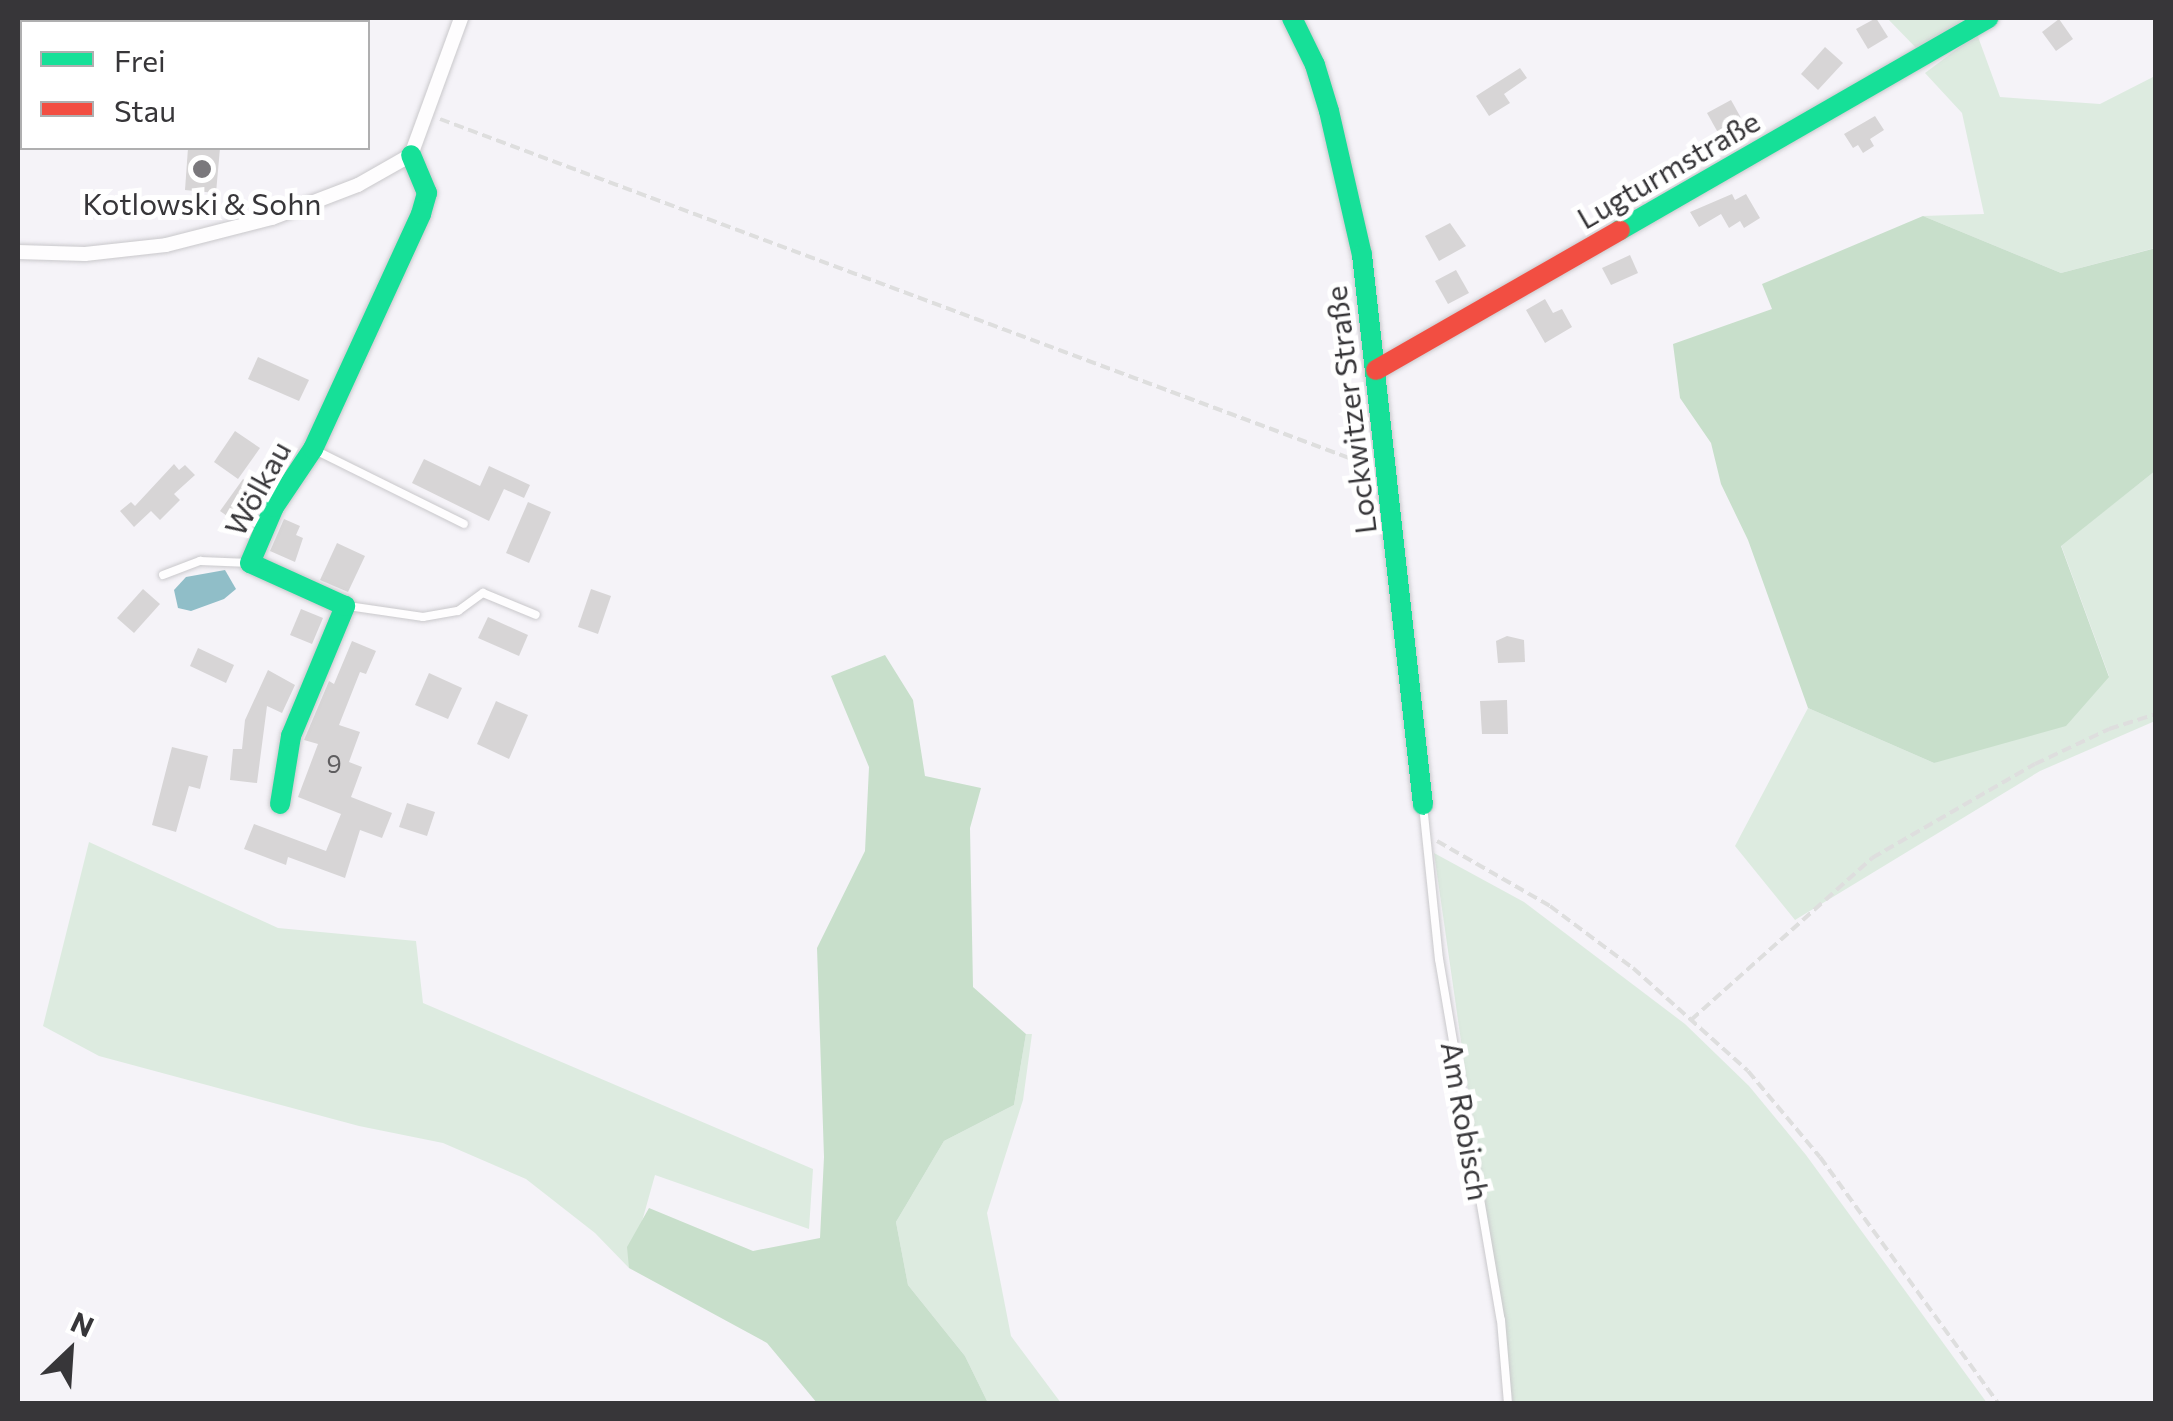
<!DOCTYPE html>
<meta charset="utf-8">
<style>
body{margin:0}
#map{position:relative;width:2173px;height:1421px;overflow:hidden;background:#f5f3f8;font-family:Commissioner,sans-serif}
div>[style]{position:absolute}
.green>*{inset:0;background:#ddebe0}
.forest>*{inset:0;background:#c8dfcb}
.water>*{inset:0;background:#90bec8}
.building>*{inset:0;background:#d7d5d6}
.path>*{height:4px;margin-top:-2px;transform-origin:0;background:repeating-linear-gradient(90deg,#dedede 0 10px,transparent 0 15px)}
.roads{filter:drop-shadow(0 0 2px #c9c8cb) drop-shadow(0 0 2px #c9c8cb)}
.lane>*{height:8px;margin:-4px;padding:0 4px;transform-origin:4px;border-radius:4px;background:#fefdfe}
.street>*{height:14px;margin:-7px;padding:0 7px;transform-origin:7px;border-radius:7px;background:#fefdfe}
.fast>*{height:20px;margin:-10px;padding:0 10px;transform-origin:10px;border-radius:10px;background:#16e098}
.jam>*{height:20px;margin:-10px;padding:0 10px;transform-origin:10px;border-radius:10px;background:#f24e42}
.dots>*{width:28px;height:28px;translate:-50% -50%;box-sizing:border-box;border:5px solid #fff;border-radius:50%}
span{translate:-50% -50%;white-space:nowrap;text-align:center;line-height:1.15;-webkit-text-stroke:10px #fff;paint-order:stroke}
.number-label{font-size:25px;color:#5f5e60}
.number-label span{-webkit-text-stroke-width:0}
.street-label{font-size:30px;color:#373639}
.poi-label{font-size:30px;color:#373639}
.frame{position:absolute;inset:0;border:20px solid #373639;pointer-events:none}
.legend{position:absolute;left:20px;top:20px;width:350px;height:130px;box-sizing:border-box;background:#fff;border:2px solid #afafb0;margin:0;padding:12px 18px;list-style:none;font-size:30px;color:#373639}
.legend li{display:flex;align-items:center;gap:20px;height:50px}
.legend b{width:50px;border:2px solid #afafb0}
.north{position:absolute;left:20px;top:1301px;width:100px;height:100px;-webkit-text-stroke:8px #fff;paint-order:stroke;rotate:25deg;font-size:28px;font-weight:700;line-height:40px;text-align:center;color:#373639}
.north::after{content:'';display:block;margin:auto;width:35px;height:45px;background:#373639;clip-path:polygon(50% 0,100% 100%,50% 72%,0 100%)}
</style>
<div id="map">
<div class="green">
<div style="clip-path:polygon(1887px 18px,1968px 18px,1920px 52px)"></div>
<div style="clip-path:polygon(1977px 34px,2000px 97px,2100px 104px,2155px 76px,2155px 248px,2061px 273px,1923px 216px,1984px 214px,1962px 113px,1925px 73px)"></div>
<div style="clip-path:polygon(2155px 471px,2155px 721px,2040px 771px,1795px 920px,1735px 846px,1808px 708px,1934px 763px,2109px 676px,2061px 545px)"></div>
<div style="clip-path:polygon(89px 842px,278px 928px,416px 941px,423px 1003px,813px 1169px,809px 1229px,655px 1175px,629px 1268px,595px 1233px,526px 1179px,443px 1143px,359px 1126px,99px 1056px,43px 1026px)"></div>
<div style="clip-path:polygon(1434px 853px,1524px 902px,1685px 1024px,1749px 1086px,1806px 1155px,1987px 1403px,1513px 1403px)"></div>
<div style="clip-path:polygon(1026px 1034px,1032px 1034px,1023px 1100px,987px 1213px,1011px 1336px,1061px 1403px,988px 1403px,965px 1356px,908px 1285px,896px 1222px,944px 1141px,1014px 1105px)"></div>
</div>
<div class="forest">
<div style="clip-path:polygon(1923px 216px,2061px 273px,2156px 248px,2155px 471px,2061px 546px,2109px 677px,2066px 726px,1934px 763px,1808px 708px,1748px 540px,1721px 484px,1711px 443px,1680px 398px,1673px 344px,1772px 309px,1762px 284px)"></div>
<div style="clip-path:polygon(885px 655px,913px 700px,925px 776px,981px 788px,970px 828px,973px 987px,1026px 1034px,1014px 1105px,944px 1141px,896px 1222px,908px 1285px,965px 1356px,988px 1403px,817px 1403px,767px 1343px,629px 1268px,627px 1247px,649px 1208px,753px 1251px,820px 1238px,824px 1157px,817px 948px,865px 851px,869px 767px,831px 676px)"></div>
</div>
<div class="water">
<div style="clip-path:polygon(225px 570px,236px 589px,224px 599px,191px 611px,178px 608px,174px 590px,186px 577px)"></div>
</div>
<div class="building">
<div style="clip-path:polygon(1876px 18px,1888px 37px,1868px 49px,1856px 29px)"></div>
<div style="clip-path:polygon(2059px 19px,2073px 39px,2056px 51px,2042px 32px)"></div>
<div style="clip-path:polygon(1825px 47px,1843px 63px,1818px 90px,1801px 74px)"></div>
<div style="clip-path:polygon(1520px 68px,1527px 78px,1504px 94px,1510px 103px,1489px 116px,1476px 96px)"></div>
<div style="clip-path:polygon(1731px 100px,1750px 134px,1726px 147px,1707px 113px)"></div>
<div style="clip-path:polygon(1875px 116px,1884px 130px,1870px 139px,1874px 146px,1863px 153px,1858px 145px,1853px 148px,1844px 134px)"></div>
<div style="clip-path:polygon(188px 148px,220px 148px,216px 193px,185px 190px)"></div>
<div style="clip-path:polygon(1732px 194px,1735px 200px,1746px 194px,1760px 218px,1744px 228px,1740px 221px,1729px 228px,1721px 214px,1699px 227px,1690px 212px)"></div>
<div style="clip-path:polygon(1450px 223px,1466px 246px,1439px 261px,1425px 236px)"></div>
<div style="clip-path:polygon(1630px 255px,1638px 273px,1611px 285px,1602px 268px)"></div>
<div style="clip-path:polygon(1456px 270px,1469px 293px,1448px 304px,1435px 281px)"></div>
<div style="clip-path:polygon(1545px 299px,1553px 313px,1562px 309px,1572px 327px,1545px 343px,1526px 310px)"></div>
<div style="clip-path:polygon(258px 357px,309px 380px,299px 401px,248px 379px)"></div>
<div style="clip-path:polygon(235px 431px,260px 448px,238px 479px,214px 462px)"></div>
<div style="clip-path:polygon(424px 459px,480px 486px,489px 466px,530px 485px,524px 498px,504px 489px,489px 521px,412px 483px)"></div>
<div style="clip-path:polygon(174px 464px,179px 470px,185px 465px,195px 475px,174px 494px,180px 500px,160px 520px,151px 511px,134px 527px,120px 511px,131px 502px,135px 506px)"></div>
<div style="clip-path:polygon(243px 479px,265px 495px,244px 528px,220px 511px)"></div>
<div style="clip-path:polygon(528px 502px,551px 512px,529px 563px,506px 553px)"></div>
<div style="clip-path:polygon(284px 519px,300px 526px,296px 535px,303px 538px,295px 562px,270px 551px)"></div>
<div style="clip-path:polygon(337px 543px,365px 556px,348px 592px,320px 580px)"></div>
<div style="clip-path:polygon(143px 589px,160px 604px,134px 633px,117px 618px)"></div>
<div style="clip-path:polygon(591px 589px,611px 596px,598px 634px,578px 627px)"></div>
<div style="clip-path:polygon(301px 609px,323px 618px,312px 644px,290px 635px)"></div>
<div style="clip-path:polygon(488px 617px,528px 635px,519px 656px,478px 638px)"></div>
<div style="clip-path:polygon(1507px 636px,1524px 640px,1525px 662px,1498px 663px,1496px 641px)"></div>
<div style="clip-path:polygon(352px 641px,376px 651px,366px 674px,360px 672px,339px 725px,360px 732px,349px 762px,362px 767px,351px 797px,392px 813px,382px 838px,360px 830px,345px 878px,288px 857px,286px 865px,244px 849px,254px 824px,326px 851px,341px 814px,298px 797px,318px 744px,304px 740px,329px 681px,334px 684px)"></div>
<div style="clip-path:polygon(198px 648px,234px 665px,226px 683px,190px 666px)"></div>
<div style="clip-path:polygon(268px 670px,295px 685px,282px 713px,267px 706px,257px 783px,230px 780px,233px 749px,242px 749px,245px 720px)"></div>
<div style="clip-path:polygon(429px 673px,462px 688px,448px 719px,415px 705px)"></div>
<div style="clip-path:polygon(1507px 700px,1508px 734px,1482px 734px,1480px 701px)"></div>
<div style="clip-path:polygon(496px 701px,528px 715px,509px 759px,477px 744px)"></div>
<div style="clip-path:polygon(172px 747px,208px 756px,200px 789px,189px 786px,176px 832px,152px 825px)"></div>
<div style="clip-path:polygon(407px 803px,435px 812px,427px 836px,399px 827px)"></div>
</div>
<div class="path">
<div style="left:440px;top:119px;width:990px;rotate:20.45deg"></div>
<div style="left:1437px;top:841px;width:130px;rotate:29.9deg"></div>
<div style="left:1550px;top:906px;width:104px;rotate:36.8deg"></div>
<div style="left:1633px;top:968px;width:154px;rotate:41.8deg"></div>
<div style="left:1748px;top:1071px;width:112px;rotate:50.1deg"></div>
<div style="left:1820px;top:1157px;width:305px;rotate:54.1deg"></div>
<div style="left:1691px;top:1020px;width:243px;rotate:-41.8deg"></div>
<div style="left:1872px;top:858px;width:188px;rotate:-30deg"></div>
<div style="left:2035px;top:764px;width:82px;rotate:-25.3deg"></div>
<div style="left:2109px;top:729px;width:49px;rotate:-17.7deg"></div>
</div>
<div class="roads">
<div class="lane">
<div style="left:317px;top:451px;width:164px;rotate:26.4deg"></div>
<div style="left:163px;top:575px;width:40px;rotate:-21deg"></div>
<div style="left:200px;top:561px;width:50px;rotate:2.3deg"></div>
<div style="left:348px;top:606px;width:76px;rotate:8.3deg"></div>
<div style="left:423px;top:617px;width:36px;rotate:-10deg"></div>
<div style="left:458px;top:611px;width:31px;rotate:-36deg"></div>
<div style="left:483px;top:593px;width:57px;rotate:22.5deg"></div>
<div style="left:1423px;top:805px;width:155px;rotate:84.1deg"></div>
<div style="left:1439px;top:959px;width:366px;rotate:80.3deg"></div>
<div style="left:1501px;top:1320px;width:84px;rotate:85.2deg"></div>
</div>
<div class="street">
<div style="left:18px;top:252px;width:67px;rotate:1.7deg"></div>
<div style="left:85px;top:254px;width:81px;rotate:-6.3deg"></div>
<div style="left:166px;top:245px;width:109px;rotate:-14.3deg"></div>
<div style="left:272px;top:218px;width:92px;rotate:-21deg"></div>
<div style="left:358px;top:185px;width:61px;rotate:-29.5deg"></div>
<div style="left:411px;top:155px;width:146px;rotate:-69.9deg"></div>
</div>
<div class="fast">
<div style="left:1292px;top:18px;width:52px;rotate:63.9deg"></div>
<div style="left:1315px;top:65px;width:48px;rotate:73.1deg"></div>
<div style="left:1329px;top:111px;width:148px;rotate:77.1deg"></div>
<div style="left:1362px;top:255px;width:553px;rotate:83.67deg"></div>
<div style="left:1620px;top:230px;width:425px;rotate:-29.9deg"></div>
<div style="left:280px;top:804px;width:69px;rotate:-80.8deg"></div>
<div style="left:291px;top:736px;width:141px;rotate:-67.4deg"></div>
<div style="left:345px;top:606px;width:104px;rotate:-155.6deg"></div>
<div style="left:250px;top:563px;width:61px;rotate:-66.8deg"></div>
<div style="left:274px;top:507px;width:70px;rotate:-56.1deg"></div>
<div style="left:313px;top:449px;width:259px;rotate:-65.3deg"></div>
<div style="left:421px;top:214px;width:22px;rotate:-74deg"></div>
<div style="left:427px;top:193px;width:41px;rotate:-112.8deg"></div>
</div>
<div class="jam">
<div style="left:1376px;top:370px;width:281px;rotate:-29.8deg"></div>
</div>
</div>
<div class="dots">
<div style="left:202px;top:169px;background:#7a787c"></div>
</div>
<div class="number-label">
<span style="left:334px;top:763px">9</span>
</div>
<div class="street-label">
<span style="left:1668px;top:169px;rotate:-30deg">Lugturmstraße</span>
<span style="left:1350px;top:410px;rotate:-97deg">Lockwitzer Straße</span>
<span style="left:257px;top:488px;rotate:-61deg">Wölkau</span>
<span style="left:1466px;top:1121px;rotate:80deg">Am Robisch</span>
</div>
<div class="poi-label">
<span style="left:202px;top:203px">Kotlowski &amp; Sohn</span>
</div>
<div class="frame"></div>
<ul class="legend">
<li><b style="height:12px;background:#16e098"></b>Frei</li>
<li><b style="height:12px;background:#f24e42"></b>Stau</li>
</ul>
<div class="north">N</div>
</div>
